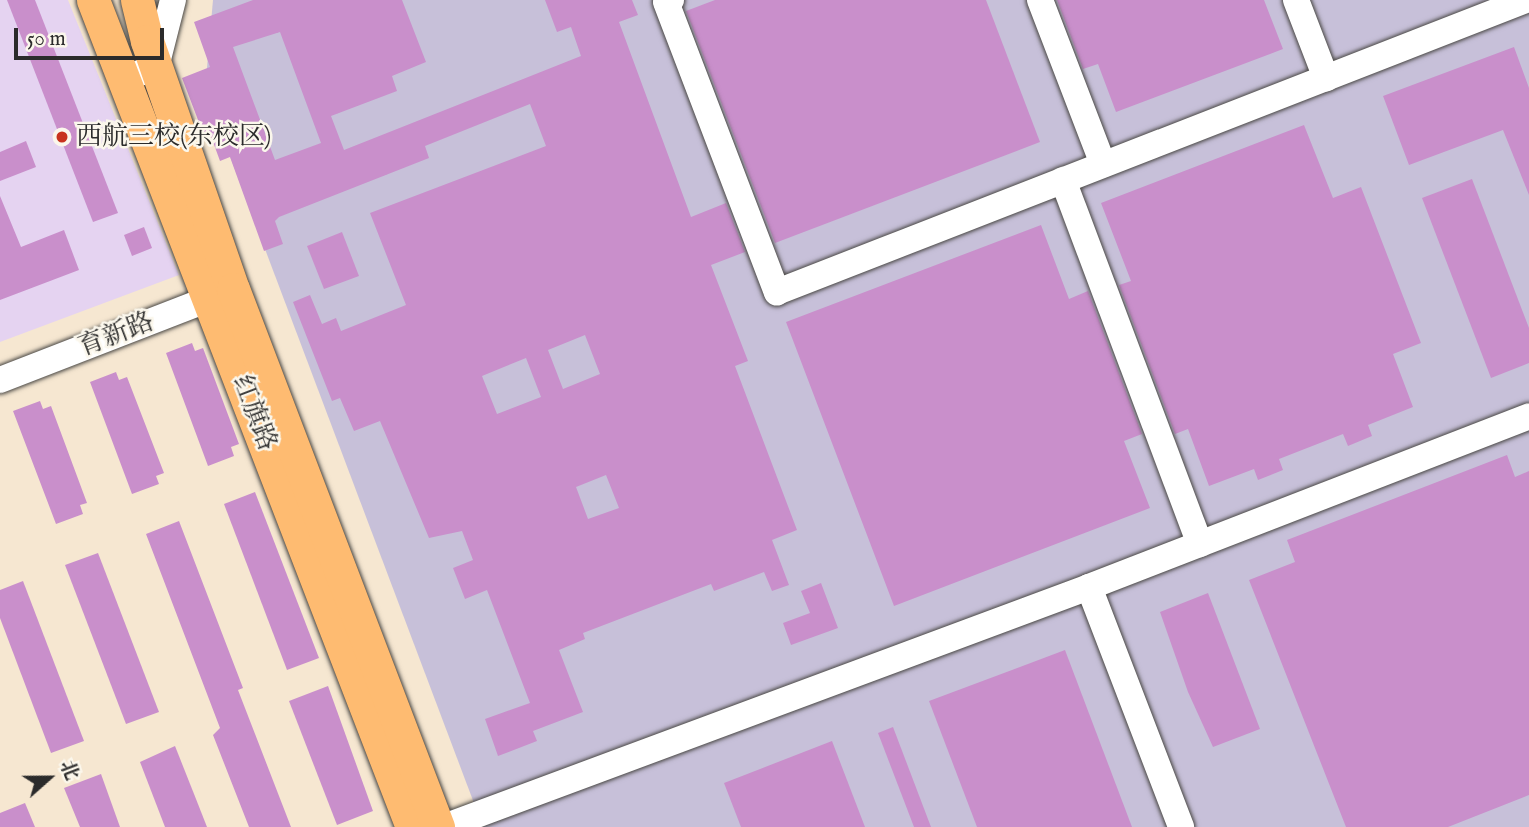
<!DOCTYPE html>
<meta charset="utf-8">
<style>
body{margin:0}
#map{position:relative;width:1529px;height:827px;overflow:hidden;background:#f6e7d1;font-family:"IM FELL English","Noto Serif SC",serif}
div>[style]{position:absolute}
.built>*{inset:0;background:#e5d3f1}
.industrial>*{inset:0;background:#c7c0d9}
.building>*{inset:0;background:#c98fcb}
.roads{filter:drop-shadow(0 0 2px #494744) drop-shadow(0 0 2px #494744)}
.minor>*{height:26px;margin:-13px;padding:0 13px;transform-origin:13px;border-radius:13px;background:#fff}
.major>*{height:33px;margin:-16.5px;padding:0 16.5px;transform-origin:16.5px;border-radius:16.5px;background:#febb71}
.dots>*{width:19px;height:19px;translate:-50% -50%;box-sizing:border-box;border:4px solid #fbf7ec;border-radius:50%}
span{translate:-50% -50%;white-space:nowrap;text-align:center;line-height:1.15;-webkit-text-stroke:5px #fbf7ec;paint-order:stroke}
.poi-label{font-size:26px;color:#2b2b2b}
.left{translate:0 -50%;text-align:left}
.street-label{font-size:26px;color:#2b2b2b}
.north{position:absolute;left:14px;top:743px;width:70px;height:70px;-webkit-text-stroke:5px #fbf7ec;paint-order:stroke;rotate:69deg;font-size:19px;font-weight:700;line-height:28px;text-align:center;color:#2b2b2b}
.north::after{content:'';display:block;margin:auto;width:24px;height:32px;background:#2b2b2b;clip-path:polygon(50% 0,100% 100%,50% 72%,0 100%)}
.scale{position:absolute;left:14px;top:28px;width:150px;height:32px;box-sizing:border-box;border:4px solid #2b2b2b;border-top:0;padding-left:9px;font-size:21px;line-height:24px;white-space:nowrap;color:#2b2b2b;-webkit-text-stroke:5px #fbf7ec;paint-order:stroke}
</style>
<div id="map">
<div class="built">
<div style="clip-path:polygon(0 0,68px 0,179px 275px,0 342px)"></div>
</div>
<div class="industrial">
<div style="clip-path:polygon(213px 0,1529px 0,1529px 827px,483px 827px,205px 90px)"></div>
</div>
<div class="building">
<div style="clip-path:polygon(7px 0,35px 0,118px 213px,93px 222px)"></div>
<div style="clip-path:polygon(evenodd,253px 0,402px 0,426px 62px,392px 76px,397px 91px,331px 116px,344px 150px,581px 56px,571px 27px,557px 32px,545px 0,632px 0,638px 15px,619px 22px,691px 217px,726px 203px,745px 252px,711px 265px,748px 361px,735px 366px,797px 530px,772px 540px,789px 585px,772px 591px,764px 572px,714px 591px,711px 584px,583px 633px,585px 639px,559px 650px,583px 712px,533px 731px,537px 741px,498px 756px,485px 719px,530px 703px,487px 590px,465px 599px,453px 568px,473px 560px,462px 531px,429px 538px,380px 421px,354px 431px,340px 398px,332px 401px,293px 302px,310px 295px,322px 324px,336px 318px,341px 331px,406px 305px,370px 213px,546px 146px,530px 104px,425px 146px,429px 158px,279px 217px,275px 221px,283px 244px,264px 251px,230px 157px,220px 161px,209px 131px,203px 133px,182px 78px,210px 67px,194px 22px,253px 0,280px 32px,321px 143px,275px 160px,233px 47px,280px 32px,253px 0,585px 335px,600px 374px,563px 389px,548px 350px,585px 335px,253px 0,526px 358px,541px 397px,497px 414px,482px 376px,526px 358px,253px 0,606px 475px,619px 508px,588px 519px,576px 487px,606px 475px)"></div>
<div style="clip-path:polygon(715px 0,986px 0,1040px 142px,775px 243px,686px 11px)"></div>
<div style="clip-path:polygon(1057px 0,1264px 0,1283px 49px,1116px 112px,1098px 64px,1083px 69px)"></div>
<div style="clip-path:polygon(1514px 47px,1529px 88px,1529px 195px,1503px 130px,1409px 165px,1383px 96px)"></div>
<div style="clip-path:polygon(1304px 125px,1333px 198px,1361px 187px,1421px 343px,1393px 354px,1413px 407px,1368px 425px,1372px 436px,1348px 446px,1343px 434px,1279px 459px,1283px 470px,1258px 480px,1254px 469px,1209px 486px,1188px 429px,1175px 434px,1119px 285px,1131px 281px,1101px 203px)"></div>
<div style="clip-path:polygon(26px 141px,36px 167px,0 181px,0 152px)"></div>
<div style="clip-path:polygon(1472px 179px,1529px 328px,1529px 363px,1491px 378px,1422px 198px)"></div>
<div style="clip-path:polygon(0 196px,21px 247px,64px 230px,79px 270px,0 300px)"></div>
<div style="clip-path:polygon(1041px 225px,1069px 299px,1088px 291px,1142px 434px,1124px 441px,1150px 508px,894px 606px,786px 322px)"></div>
<div style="clip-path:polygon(144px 227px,152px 248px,132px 256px,124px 235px)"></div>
<div style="clip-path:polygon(342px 232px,359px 276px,324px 289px,307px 246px)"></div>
<div style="clip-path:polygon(192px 343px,195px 351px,203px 348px,239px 444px,231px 447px,234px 456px,208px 466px,166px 353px)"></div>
<div style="clip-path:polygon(116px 372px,119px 380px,127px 377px,164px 473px,156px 476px,159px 484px,132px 494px,90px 382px)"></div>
<div style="clip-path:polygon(40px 401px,43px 409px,51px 406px,87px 503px,80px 505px,83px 514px,56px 524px,13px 411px)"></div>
<div style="clip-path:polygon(1507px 455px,1515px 477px,1529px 471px,1529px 795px,1448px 827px,1346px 827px,1249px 580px,1295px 562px,1287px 540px)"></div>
<div style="clip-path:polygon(255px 492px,319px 658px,287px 670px,224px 504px)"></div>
<div style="clip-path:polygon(179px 521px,243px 688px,238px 690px,291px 827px,249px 827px,213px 735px,220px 728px,146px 534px)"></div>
<div style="clip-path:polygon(98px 553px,159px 712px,126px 724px,65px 565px)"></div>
<div style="clip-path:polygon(23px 581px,84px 741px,51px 753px,0 618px,0 590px)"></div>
<div style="clip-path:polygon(821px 583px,838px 628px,791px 645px,783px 623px,810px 613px,801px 591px)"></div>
<div style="clip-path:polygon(1208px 593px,1260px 729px,1213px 747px,1188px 692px,1160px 612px)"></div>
<div style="clip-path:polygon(1065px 650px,1132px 827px,977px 827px,929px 701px)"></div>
<div style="clip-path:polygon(328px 686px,373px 811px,337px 825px,289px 701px)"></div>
<div style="clip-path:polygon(893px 727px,931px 827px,914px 827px,878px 733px)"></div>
<div style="clip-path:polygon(832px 741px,865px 827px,741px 827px,724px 783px)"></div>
<div style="clip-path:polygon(175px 746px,196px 799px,207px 827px,165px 827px,140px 762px)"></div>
<div style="clip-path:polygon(101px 774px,120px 827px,80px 827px,64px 788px)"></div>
<div style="clip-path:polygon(25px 803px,35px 827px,0 827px,0 813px)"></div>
</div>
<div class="roads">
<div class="minor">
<div style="left:671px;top:0;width:5px;rotate:158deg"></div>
<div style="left:666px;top:2px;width:311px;rotate:69.1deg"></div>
<div style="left:777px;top:292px;width:804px;rotate:-21.3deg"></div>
<div style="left:1040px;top:0;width:176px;rotate:69deg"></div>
<div style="left:1296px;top:0;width:84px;rotate:69deg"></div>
<div style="left:124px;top:79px;width:34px;rotate:-21deg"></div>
<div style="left:156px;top:67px;width:69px;rotate:-75.8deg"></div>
<div style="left:1063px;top:180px;width:389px;rotate:69.4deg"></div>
<div style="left:0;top:380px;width:243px;rotate:-21.2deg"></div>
<div style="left:1089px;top:587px;width:257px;rotate:69deg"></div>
<div style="left:444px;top:827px;width:688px;rotate:-20.41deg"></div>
<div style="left:1089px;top:587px;width:472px;rotate:-21.2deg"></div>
</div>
<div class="major">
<div style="left:93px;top:0;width:886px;rotate:68.91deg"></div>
<div style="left:137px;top:0;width:42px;rotate:76.3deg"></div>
<div style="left:147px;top:41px;width:262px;rotate:70.9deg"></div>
<div style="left:233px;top:289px;width:576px;rotate:69.14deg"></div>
</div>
</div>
<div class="dots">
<div style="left:62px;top:137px;background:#c8321e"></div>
</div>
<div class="poi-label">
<span class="left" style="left:76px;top:137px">西航三校(东校区)</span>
</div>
<div class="street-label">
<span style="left:116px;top:335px;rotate:-21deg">育新路</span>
<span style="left:254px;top:413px;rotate:69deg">红旗路</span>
</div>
<div class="north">北</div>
<div class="scale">50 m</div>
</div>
